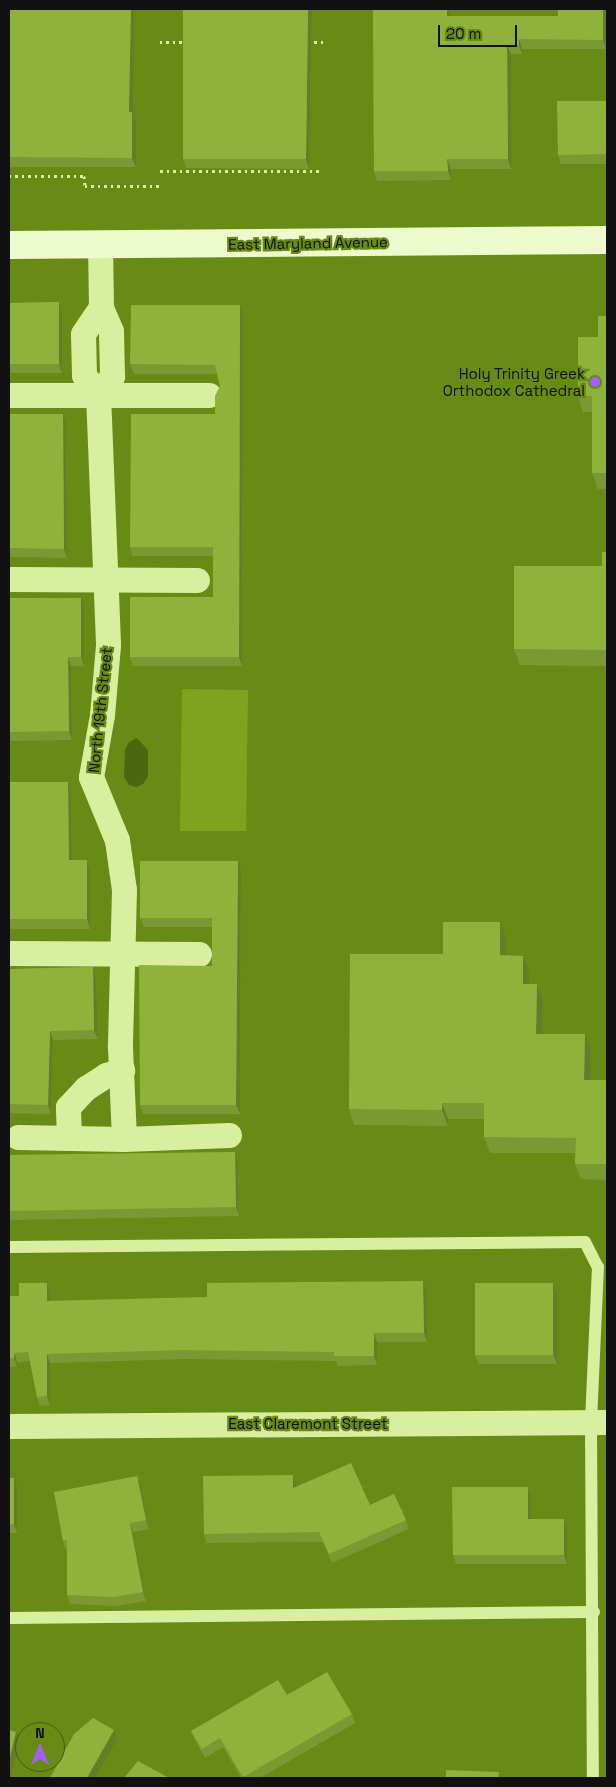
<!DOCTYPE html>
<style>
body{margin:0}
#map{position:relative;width:616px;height:1787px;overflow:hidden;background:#688b16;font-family:"Space Grotesk",sans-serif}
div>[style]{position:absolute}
.green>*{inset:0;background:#7ea41f}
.water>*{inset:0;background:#4c680e}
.path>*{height:3px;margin-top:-1.5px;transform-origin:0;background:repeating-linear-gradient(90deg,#d8ef9f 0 2.5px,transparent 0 6.5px)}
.lane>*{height:12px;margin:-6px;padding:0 6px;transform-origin:6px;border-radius:6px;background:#d8ef9f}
.street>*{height:25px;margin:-12.5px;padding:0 12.5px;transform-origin:12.5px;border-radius:12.5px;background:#d8ef9f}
.secondary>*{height:28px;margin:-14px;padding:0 14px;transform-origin:14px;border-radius:14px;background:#ecfacd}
.wall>*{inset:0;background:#7b9933}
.shaded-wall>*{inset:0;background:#647d29}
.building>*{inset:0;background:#8fb23b}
.dots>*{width:14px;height:14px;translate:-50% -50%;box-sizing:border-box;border:2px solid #688b16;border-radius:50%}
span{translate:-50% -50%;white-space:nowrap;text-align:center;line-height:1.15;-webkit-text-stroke:4.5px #688b16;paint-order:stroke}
.street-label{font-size:15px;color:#111}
.poi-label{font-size:15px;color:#111}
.right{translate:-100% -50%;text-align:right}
.frame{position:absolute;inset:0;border:10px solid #111;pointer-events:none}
.north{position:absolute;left:15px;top:1722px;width:50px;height:50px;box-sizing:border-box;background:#688b16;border:1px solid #455a14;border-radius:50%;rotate:0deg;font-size:14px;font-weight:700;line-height:20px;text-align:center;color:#111}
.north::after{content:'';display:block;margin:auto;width:18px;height:22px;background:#a55dff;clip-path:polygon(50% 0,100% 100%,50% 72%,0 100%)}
.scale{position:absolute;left:438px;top:25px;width:79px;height:22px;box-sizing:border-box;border:2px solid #111;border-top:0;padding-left:6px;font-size:15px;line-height:18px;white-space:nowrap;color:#111;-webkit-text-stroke:4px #688b16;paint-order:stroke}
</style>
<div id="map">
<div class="green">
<div style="clip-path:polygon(182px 689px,248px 690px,246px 831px,180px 831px)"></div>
</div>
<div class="water">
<div style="clip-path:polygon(137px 738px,148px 750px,148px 776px,143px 784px,136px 787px,129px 785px,124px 777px,125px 750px,129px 742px)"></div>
</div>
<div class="path">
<div style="left:160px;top:42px;width:27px"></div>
<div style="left:308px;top:42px;width:16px"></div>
<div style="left:160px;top:171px;width:159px"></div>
<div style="left:9px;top:176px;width:75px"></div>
<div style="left:84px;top:176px;width:10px;rotate:84deg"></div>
<div style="left:85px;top:186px;width:75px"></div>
</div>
<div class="lane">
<div style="left:9px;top:1247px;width:576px;rotate:-0.5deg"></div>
<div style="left:585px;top:1242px;width:28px;rotate:63deg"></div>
<div style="left:598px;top:1267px;width:155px;rotate:92.6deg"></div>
<div style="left:591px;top:1422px;width:356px;rotate:89.7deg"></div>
<div style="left:9px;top:1618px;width:585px;rotate:-0.59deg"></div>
</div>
<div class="street">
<div style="left:101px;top:307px;width:32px;rotate:124deg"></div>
<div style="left:83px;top:334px;width:41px;rotate:88.6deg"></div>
<div style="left:84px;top:375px;width:24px;rotate:54deg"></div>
<div style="left:98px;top:394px;width:251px;rotate:87.7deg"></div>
<div style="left:108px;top:645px;width:70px;rotate:94.9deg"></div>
<div style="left:102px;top:715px;width:63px;rotate:100.1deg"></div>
<div style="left:91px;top:777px;width:68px;rotate:67.6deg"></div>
<div style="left:117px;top:840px;width:50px;rotate:82deg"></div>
<div style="left:124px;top:890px;width:157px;rotate:91.5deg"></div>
<div style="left:120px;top:1047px;width:92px;rotate:87.5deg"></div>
<div style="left:98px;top:394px;width:23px;rotate:-52deg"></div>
<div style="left:112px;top:376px;width:45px;rotate:-91.3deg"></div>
<div style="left:111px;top:331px;width:26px;rotate:-113deg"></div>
<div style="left:101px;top:307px;width:62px;rotate:-90.9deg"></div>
<div style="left:9px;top:395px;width:200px"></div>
<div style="left:9px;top:579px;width:188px;rotate:0.3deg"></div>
<div style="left:9px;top:953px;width:190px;rotate:0.3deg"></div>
<div style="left:18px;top:1137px;width:106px;rotate:1.1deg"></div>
<div style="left:124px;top:1139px;width:105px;rotate:-2.2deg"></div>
<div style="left:69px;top:1138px;width:31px;rotate:-92deg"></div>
<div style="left:68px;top:1107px;width:26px;rotate:-47deg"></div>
<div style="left:86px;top:1088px;width:24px;rotate:-33deg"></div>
<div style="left:106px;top:1075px;width:17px;rotate:-17deg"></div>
<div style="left:9px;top:1426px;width:598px;rotate:-0.38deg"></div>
</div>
<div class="secondary">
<div style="left:9px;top:245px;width:598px;rotate:-0.48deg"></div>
</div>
<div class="wall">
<div style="clip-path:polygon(9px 9px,133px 114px,136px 122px,136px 167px,9px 167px)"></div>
<div style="clip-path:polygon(183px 9px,312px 9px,309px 169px,186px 168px,183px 159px)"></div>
<div style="clip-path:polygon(373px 9px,450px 9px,450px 16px,558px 16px,558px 9px,606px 9px,606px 49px,522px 49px,522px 54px,511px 54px,511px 169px,451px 169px,451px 180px,377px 181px,374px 171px)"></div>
<div style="clip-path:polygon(607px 101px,607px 164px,561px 164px,558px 155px)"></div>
<div style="clip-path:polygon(59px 302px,62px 311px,62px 373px,9px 373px,9px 303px)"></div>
<div style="clip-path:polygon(243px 314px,242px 666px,133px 666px,130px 657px,213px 597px,213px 556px,133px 556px,130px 547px,215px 414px,220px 386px,217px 374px,134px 374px,130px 364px)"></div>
<div style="clip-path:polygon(607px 316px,607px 489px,598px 489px,592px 473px,592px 412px,583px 412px,578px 396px,598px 337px)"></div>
<div style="clip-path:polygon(9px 414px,66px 423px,67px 558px,9px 557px)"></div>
<div style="clip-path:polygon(607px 552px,607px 666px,520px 665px,514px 649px,602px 566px)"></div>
<div style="clip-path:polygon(9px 598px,84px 607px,84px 666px,71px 666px,72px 740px,9px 741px)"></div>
<div style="clip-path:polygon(9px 782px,68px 782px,71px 791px,72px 860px,87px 860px,90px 870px,90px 929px,9px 929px)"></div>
<div style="clip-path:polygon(241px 870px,240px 1114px,143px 1114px,140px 1105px,212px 966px,212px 927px,144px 927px,140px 918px)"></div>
<div style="clip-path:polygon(506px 938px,506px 955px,529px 972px,529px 984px,537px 984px,543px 1000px,542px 1034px,591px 1050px,590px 1080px,607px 1080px,607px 1180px,581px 1179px,575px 1164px,575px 1153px,490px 1153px,484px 1137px,484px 1119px,448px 1119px,448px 1126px,354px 1125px,349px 1109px,443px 954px)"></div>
<div style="clip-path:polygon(93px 967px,96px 976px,98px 1039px,53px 1040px,51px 1114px,9px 1113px,9px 969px)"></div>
<div style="clip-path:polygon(235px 1152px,238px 1161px,239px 1216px,9px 1220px,9px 1155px)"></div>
<div style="clip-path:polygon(423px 1281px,427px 1290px,427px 1342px,377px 1342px,377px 1365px,338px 1366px,336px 1361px,186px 1359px,50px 1363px,50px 1405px,40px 1406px,37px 1397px,30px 1361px,17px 1362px,17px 1367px,9px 1367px,9px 1296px,19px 1296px,47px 1283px,50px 1292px,50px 1301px,207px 1297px)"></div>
<div style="clip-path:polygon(553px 1283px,557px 1292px,557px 1364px,479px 1364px,475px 1355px)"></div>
<div style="clip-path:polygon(137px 1476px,141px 1485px,149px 1529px,133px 1532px,146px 1601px,117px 1606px,70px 1604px,67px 1595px,67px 1550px,66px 1550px,63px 1541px)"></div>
<div style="clip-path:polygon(9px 1478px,14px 1478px,17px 1487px,17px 1533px,9px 1533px)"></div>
<div style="clip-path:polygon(296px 1484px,296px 1487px,370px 1505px,406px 1520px,409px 1529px,332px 1563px,323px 1542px,207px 1543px,204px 1534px)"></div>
<div style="clip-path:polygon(528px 1487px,531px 1496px,531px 1519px,564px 1519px,567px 1528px,567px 1564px,456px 1564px,453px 1555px)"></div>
<div style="clip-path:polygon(287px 1695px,352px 1714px,355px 1723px,260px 1778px,241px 1778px,223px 1747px,205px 1758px,195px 1740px,191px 1731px)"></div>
</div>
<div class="shaded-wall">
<div style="clip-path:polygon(131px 9px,134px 9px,133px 114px,136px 122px,136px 167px,132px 158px,129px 112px)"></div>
<div style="clip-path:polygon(308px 9px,312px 9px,309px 169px,306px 159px)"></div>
<div style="clip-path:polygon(447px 9px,450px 9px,450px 25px,447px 16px)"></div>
<div style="clip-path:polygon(603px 9px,606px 9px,606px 49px,603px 40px)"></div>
<div style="clip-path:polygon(519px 39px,522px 49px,522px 54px,519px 45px)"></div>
<div style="clip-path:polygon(507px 45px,511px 54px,511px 169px,508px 159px)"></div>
<div style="clip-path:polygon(447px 159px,451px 169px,451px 180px,448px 171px)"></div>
<div style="clip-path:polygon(59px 302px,62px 311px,62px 373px,59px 364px)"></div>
<div style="clip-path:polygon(240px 305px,243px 314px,242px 666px,239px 657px)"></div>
<div style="clip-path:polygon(63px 414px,66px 423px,67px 558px,64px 549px)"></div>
<div style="clip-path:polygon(81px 598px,84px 607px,84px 666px,81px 657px)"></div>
<div style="clip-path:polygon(68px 657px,71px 666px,72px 740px,69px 731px)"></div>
<div style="clip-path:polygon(68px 782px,71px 791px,72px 870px,69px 860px)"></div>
<div style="clip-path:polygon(87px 860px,90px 870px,90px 929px,87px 919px)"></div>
<div style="clip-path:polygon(238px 861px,241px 870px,240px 1114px,236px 1105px)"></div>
<div style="clip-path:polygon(500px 922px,506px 938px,506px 971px,500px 955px)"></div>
<div style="clip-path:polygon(523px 956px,529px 972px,529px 1000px,523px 984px)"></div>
<div style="clip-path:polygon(93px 967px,96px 976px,98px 1039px,94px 1030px)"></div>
<div style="clip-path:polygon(537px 984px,543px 1000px,542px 1050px,536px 1034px)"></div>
<div style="clip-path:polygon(50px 1031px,53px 1040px,51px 1114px,48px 1105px)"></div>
<div style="clip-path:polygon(585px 1034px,591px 1050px,590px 1096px,584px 1080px)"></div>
<div style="clip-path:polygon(442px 1103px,448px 1119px,448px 1126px,442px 1110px)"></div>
<div style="clip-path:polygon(235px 1152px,238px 1161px,239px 1216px,236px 1207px)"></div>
<div style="clip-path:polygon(423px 1281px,427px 1290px,427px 1342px,424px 1333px)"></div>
<div style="clip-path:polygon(47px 1283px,50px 1292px,50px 1310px,47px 1301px)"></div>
<div style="clip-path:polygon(553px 1283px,557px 1292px,557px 1364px,553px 1355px)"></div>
<div style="clip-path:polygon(374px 1333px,377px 1342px,377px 1365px,374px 1356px)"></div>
<div style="clip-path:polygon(14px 1353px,17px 1362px,17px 1367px,14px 1358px)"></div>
<div style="clip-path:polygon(47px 1354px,50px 1363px,50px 1405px,47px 1396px)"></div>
<div style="clip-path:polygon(293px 1475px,296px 1484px,296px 1498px,293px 1488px)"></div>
<div style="clip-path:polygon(137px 1476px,141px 1485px,149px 1529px,146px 1520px)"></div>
<div style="clip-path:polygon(14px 1478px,17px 1487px,17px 1533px,14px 1524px)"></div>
<div style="clip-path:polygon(528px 1487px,531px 1496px,531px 1528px,528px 1519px)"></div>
<div style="clip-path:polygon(564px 1519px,567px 1528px,567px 1564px,564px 1555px)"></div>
<div style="clip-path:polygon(130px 1523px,133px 1532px,146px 1601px,143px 1592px)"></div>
<div style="clip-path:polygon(114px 1730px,117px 1739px,95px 1778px,87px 1778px)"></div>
<div style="clip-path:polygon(16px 1732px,20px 1741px,10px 1778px,9px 1778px,9px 1761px)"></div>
</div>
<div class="building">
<div style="clip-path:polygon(9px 9px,131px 9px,129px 112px,132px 112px,132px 158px,9px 157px)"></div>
<div style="clip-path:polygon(183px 9px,308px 9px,306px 159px,183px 159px)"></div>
<div style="clip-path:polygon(373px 9px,447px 9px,447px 16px,558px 16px,558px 9px,603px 9px,603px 40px,519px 39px,519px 45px,507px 45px,508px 159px,447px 159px,448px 171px,374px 171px)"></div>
<div style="clip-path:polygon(557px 101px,607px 101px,607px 154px,558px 155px)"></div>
<div style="clip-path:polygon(59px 302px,59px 364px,9px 364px,9px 303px)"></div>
<div style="clip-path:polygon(131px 305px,240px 305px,239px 657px,130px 657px,130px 597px,213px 597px,213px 547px,130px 547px,131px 414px,215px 414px,215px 396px,220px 386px,215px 365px,130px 364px)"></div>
<div style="clip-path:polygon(598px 316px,607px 316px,607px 473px,592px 473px,592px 396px,578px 396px,578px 337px,598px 337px)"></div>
<div style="clip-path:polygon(9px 414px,63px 414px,64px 549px,9px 548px)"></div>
<div style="clip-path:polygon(602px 552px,607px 552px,607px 650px,514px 649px,514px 566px,602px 566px)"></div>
<div style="clip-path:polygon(9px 598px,81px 598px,81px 657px,68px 657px,69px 731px,9px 732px)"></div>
<div style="clip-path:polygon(9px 782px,68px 782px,69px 860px,87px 860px,87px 919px,9px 919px)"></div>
<div style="clip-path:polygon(140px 861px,238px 861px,236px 1105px,140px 1105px,139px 965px,212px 966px,212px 918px,140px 918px)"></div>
<div style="clip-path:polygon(443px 922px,500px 922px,500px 955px,523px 956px,523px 984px,537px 984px,536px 1034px,585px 1034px,584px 1080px,607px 1080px,607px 1164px,575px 1164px,576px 1138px,484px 1137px,484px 1103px,442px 1103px,442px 1110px,349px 1109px,350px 954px,443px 954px)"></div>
<div style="clip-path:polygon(93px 967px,94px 1030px,50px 1031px,48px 1105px,9px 1104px,9px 969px)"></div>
<div style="clip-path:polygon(235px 1152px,236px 1207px,9px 1211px,9px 1155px)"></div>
<div style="clip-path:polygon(423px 1281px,424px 1333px,374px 1333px,374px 1356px,334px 1356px,334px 1352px,183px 1350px,47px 1354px,47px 1396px,37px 1397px,28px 1352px,14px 1353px,14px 1358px,9px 1358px,9px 1296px,19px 1296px,19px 1283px,47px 1283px,47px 1301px,207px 1297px,207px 1283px)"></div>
<div style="clip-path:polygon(475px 1283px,553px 1283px,553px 1355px,475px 1355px)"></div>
<div style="clip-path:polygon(351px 1463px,370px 1505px,394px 1494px,406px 1520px,329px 1554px,319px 1532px,204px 1534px,203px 1476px,293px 1475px,293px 1488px)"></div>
<div style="clip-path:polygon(137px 1476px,146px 1520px,130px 1523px,143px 1592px,114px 1597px,67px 1595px,67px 1540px,63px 1541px,54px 1492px)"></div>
<div style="clip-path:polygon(9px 1478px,14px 1478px,14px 1524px,9px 1524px)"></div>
<div style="clip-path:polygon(452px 1487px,528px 1487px,528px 1519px,564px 1519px,564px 1555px,453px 1555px)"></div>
<div style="clip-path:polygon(327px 1672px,352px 1714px,243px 1777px,220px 1738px,202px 1749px,191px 1731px,278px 1680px,287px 1695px)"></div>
<div style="clip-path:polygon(93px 1718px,114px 1730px,87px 1778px,50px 1778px,74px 1734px)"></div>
<div style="clip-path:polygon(9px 1730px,16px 1732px,9px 1761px)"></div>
<div style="clip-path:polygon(138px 1761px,169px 1778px,124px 1778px)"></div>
<div style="clip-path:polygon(446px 1770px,499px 1772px,498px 1778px,446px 1778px)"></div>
</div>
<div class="dots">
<div style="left:595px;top:382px;background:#a55dff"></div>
</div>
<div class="street-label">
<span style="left:308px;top:243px;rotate:-1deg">East Maryland Avenue</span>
<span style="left:100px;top:710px;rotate:-84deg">North 19th Street</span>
<span style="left:308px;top:1424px">East Claremont Street</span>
</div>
<div class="poi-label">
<span class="right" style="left:585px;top:382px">Holy Trinity Greek<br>Orthodox Cathedral</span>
</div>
<div class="frame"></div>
<div class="north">N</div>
<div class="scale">20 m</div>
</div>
